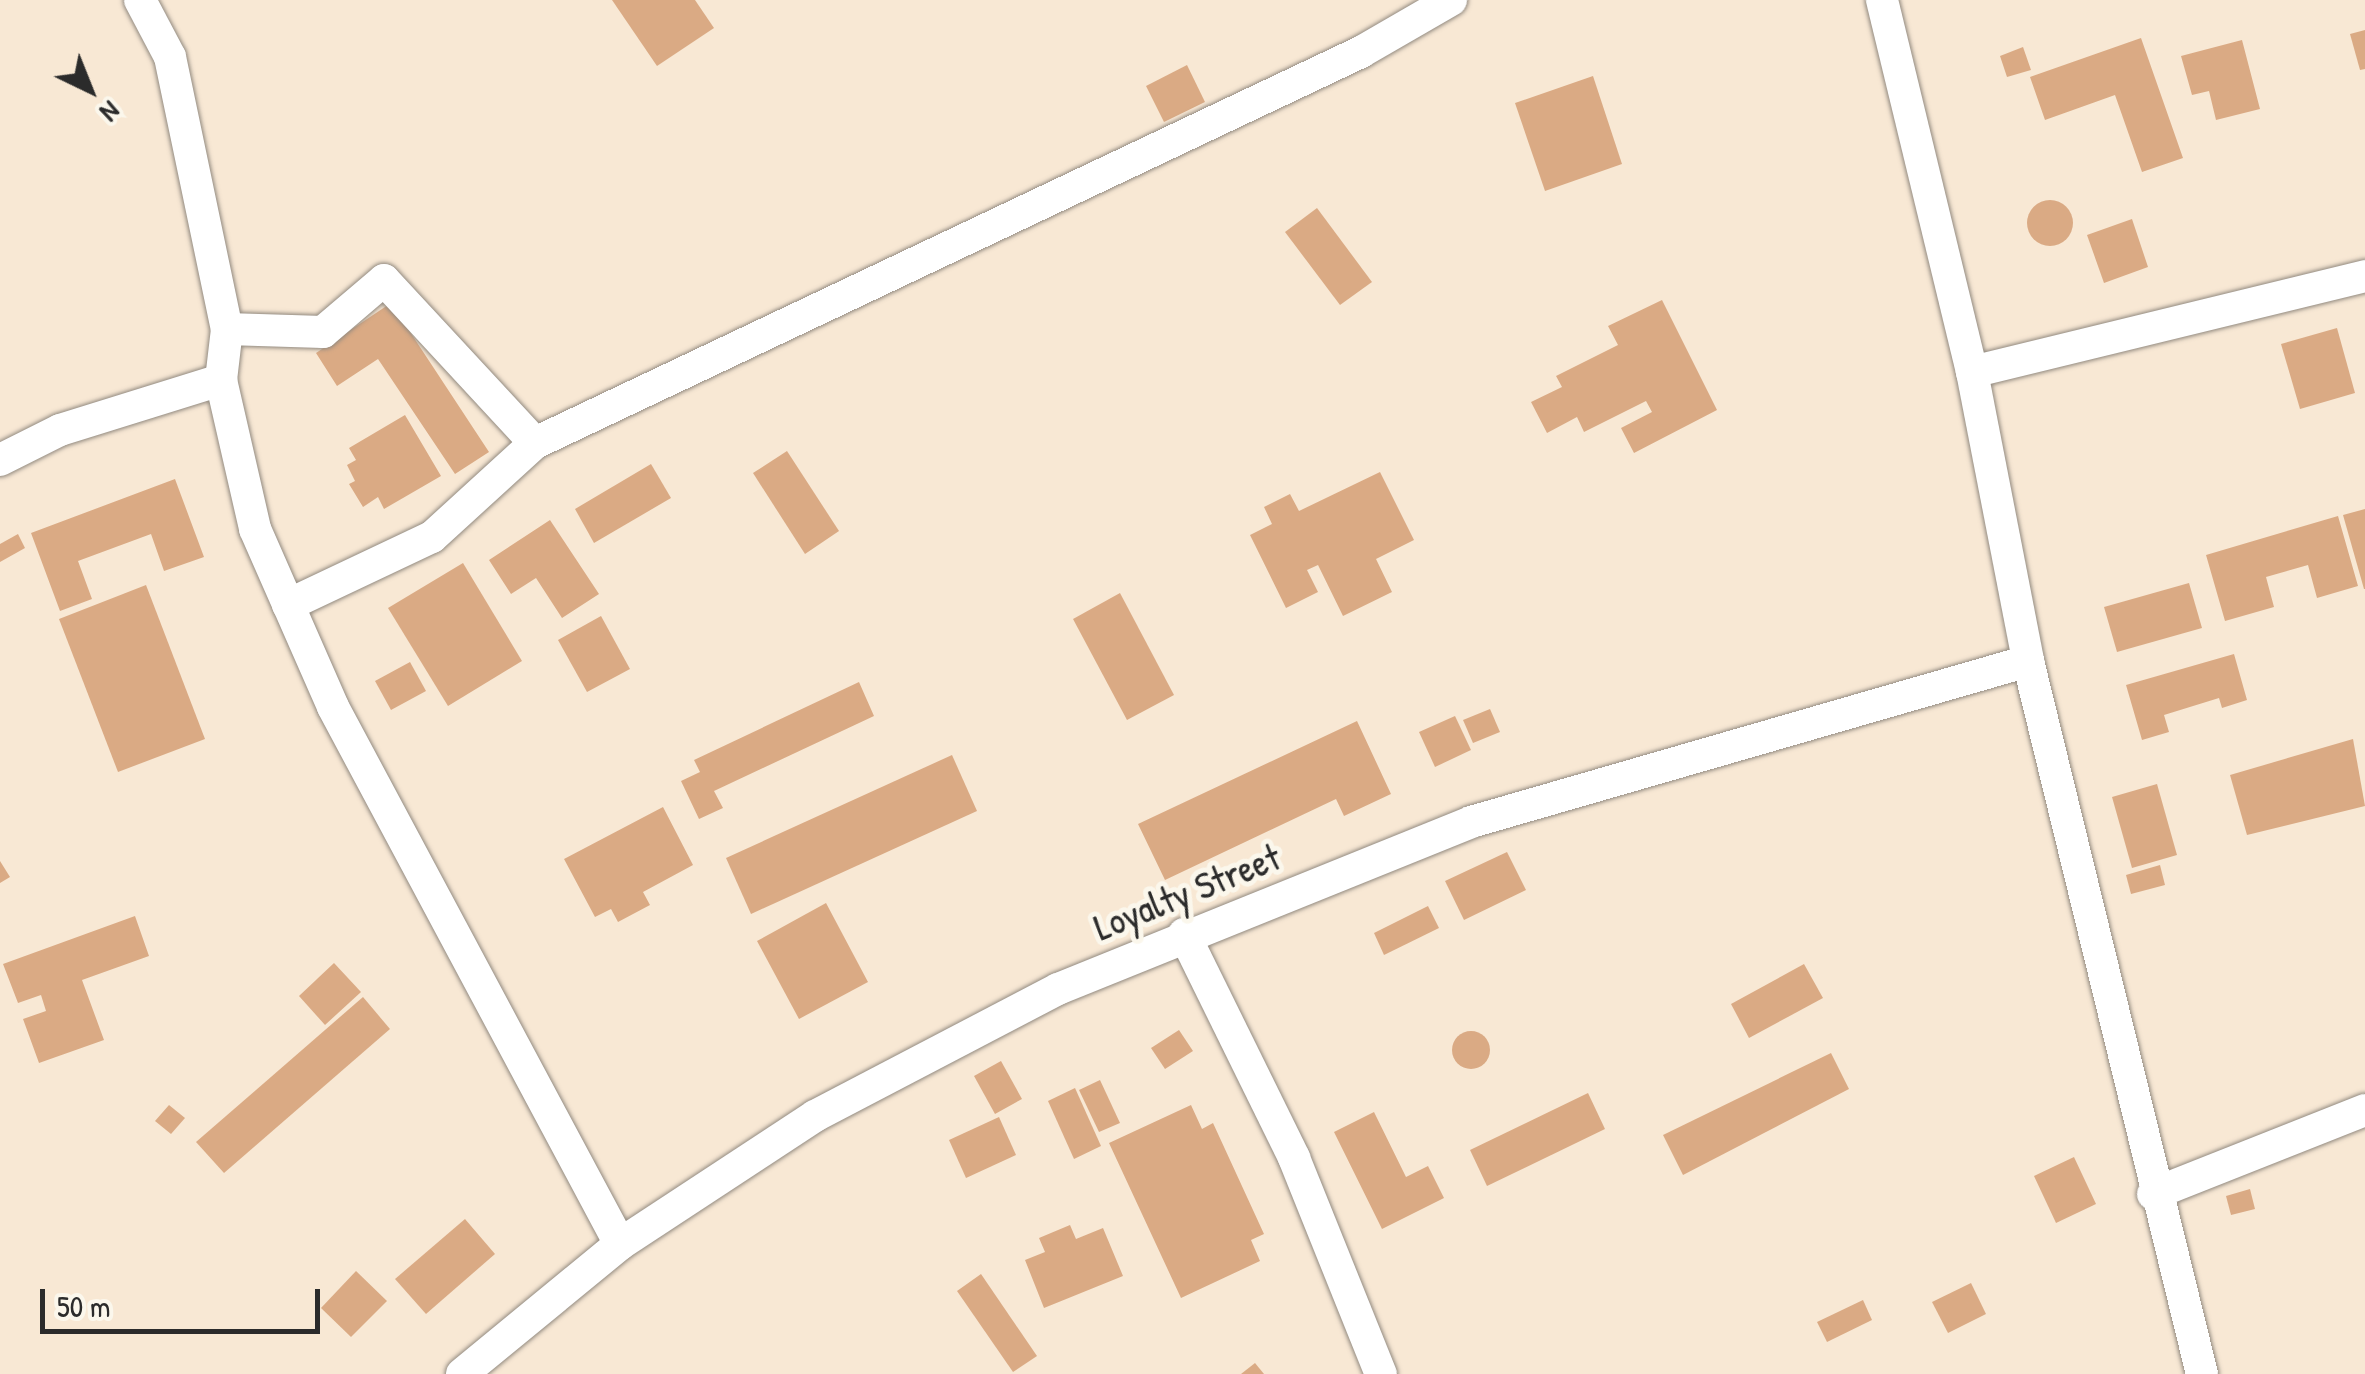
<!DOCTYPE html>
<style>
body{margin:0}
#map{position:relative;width:2365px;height:1374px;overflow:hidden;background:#f8e8d4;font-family:"Patrick Hand",sans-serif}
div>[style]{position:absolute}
.building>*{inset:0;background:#daaa84}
.round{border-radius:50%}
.roads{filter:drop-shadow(0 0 2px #928a80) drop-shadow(0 0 2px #928a80)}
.minor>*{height:32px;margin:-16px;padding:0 16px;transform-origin:16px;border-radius:16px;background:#fff}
span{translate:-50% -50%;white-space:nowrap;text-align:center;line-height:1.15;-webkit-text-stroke:10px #fbf7ec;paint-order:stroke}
.street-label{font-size:38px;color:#2b2b2b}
.north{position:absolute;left:40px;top:40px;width:100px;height:100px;-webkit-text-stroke:8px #fbf7ec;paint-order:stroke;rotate:137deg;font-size:28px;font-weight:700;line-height:40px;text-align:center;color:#2b2b2b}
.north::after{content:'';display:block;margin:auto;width:35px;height:45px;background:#2b2b2b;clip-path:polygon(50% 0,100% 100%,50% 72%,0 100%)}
.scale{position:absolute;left:40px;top:1289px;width:280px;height:45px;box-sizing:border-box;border:5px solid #2b2b2b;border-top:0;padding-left:12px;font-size:30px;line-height:35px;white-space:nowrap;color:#2b2b2b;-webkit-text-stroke:8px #fbf7ec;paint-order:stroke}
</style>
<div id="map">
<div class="building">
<div style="clip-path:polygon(612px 0,695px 0,714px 28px,657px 66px)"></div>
<div style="clip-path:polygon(2365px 30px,2365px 69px,2360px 70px,2350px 34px)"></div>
<div style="clip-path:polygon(2141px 38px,2183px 158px,2142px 172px,2115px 95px,2045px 120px,2030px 77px)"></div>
<div style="clip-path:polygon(2242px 40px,2260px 109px,2216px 120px,2209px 91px,2192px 95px,2181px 56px)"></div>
<div style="clip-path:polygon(2023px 47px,2031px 70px,2007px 77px,2000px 56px)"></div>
<div style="clip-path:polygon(1187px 65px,1205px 102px,1164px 122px,1146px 86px)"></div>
<div style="clip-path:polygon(1593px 76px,1622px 164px,1545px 191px,1515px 103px)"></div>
<div class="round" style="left:2027px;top:200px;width:46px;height:46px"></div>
<div style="clip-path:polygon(1317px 208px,1372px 282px,1340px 305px,1285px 232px)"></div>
<div style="clip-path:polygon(2132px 219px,2148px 267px,2104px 283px,2087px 235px)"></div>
<div style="clip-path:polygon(1662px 300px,1717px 410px,1634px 453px,1621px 428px,1652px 412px,1646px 401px,1584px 432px,1577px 417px,1547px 433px,1531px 402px,1562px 387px,1556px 376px,1618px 345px,1608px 326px)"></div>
<div style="clip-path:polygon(391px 303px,489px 452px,455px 474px,378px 359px,337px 386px,316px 353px)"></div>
<div style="clip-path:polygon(2337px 328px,2355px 393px,2300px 409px,2281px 344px)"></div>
<div style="clip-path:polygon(405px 415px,441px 476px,384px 509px,378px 497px,363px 507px,349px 484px,355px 481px,347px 465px,356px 460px,349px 448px)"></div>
<div style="clip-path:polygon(787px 451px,839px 531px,805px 554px,753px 473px)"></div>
<div style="clip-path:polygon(651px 464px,671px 498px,594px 543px,575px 509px)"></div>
<div style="clip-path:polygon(1380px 472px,1414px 540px,1376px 559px,1392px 592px,1343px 616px,1318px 565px,1307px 570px,1318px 592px,1286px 608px,1250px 535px,1272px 524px,1264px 507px,1290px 494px,1299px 511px)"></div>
<div style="clip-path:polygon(175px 479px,204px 557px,164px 571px,151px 534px,78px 561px,92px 599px,60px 611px,31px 533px)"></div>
<div style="clip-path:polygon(2365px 509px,2365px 589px,2364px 589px,2343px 515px)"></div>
<div style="clip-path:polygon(2338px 516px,2358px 586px,2317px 598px,2308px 565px,2266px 577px,2274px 607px,2225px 621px,2206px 555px)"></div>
<div style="clip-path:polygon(550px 520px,599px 594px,562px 618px,536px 578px,511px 594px,489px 560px)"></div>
<div style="clip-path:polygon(18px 534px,25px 548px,0 562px,0 544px)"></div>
<div style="clip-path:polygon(463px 563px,522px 661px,448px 706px,388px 608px)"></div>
<div style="clip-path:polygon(2189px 583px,2202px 628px,2117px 652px,2104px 607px)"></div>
<div style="clip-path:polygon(146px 585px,205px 739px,118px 772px,59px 619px)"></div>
<div style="clip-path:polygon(1120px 593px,1174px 695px,1127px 720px,1073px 619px)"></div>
<div style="clip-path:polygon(601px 616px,630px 669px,587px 692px,558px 640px)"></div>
<div style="clip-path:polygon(2234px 654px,2247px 700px,2222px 708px,2219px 698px,2164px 715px,2169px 732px,2142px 740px,2126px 685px)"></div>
<div style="clip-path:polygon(410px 662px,426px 691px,391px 710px,375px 681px)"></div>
<div style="clip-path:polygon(859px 682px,874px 716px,714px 791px,723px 808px,699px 819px,681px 781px,700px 772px,694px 760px)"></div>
<div style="clip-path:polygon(1490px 709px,1500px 732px,1473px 743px,1463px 720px)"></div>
<div style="clip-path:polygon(1455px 716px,1471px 750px,1435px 767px,1419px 732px)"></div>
<div style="clip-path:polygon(1357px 721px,1391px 794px,1344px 816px,1336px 799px,1165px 880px,1138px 824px)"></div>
<div style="clip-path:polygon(2353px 739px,2365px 806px,2247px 835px,2230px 775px)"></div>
<div style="clip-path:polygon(952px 755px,977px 811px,751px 914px,726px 858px)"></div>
<div style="clip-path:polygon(2157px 784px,2177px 855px,2132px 868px,2112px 797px)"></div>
<div style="clip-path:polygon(663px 807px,693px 865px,643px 892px,650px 905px,618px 922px,611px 909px,595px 917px,564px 859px)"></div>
<div style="clip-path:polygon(1507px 852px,1526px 890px,1464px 920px,1445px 881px)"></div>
<div style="clip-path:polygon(0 861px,10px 877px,0 883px)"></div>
<div style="clip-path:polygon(2160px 865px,2165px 885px,2131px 894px,2126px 875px)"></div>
<div style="clip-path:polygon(826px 903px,868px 982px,799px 1019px,757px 941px)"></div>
<div style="clip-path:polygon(1428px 906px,1439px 928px,1384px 955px,1374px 933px)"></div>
<div style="clip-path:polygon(135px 916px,149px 956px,82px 980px,104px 1040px,39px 1063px,23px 1019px,46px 1011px,41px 995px,18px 1003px,3px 964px)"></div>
<div style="clip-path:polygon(334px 963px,361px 992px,325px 1025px,299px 996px)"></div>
<div style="clip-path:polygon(1804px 964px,1823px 998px,1749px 1038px,1731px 1004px)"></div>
<div style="clip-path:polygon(363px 997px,390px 1029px,224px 1173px,196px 1142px)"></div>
<div style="clip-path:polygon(1179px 1030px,1193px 1051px,1165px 1069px,1151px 1048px)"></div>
<div class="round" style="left:1452px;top:1031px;width:38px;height:38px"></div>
<div style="clip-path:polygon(1831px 1053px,1849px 1089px,1683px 1175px,1663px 1135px)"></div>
<div style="clip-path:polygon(1001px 1061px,1022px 1099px,995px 1114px,974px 1076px)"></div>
<div style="clip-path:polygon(1100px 1080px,1120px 1123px,1099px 1132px,1079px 1090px)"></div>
<div style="clip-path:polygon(1075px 1088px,1101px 1146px,1074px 1159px,1048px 1101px)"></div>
<div style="clip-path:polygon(1588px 1093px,1605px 1129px,1487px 1186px,1470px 1150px)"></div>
<div style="clip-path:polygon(169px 1105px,185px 1118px,171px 1134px,155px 1121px)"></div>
<div style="clip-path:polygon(1191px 1105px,1202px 1129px,1213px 1123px,1264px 1234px,1251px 1240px,1260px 1261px,1181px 1298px,1109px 1143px)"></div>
<div style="clip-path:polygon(1374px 1112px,1406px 1177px,1428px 1166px,1444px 1198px,1382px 1229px,1334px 1132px)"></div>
<div style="clip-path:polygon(999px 1117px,1016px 1155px,966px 1178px,949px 1140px)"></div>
<div style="clip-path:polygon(2074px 1157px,2096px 1204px,2056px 1223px,2034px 1176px)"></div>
<div style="clip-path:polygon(2250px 1189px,2255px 1209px,2231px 1215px,2226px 1196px)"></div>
<div style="clip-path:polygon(465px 1219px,495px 1254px,426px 1314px,395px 1279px)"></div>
<div style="clip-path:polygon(1070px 1225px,1076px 1239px,1103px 1228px,1123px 1276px,1044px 1308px,1025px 1260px,1045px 1252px,1039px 1238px)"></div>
<div style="clip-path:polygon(356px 1271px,387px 1301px,351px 1337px,321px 1308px)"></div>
<div style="clip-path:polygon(981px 1274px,1037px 1356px,1013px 1372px,957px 1291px)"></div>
<div style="clip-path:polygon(1971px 1283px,1986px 1314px,1948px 1333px,1932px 1302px)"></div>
<div style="clip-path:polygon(1863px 1300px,1872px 1320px,1827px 1342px,1817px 1322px)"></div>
<div style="clip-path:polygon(1255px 1363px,1264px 1374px,1241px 1374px)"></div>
</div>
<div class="roads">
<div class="minor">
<div style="left:140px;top:0;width:64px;rotate:62.2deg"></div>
<div style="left:170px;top:57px;width:278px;rotate:78.2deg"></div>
<div style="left:227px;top:329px;width:51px;rotate:96.7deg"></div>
<div style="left:221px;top:380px;width:153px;rotate:77.1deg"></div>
<div style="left:255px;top:529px;width:194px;rotate:66.3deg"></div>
<div style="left:333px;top:707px;width:609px;rotate:61.88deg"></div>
<div style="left:1882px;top:0;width:383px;rotate:76.4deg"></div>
<div style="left:1972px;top:372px;width:294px;rotate:79deg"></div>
<div style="left:2028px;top:661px;width:734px;rotate:76.29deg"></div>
<div style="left:227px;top:329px;width:96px;rotate:1.8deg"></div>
<div style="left:323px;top:332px;width:80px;rotate:-40.4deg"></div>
<div style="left:384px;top:280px;width:222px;rotate:47.2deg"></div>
<div style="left:1972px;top:372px;width:405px;rotate:-13.7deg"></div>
<div style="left:0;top:460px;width:67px;rotate:-26.6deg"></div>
<div style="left:60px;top:430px;width:169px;rotate:-17.3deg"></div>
<div style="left:288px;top:605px;width:159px;rotate:-25.3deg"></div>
<div style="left:432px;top:537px;width:139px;rotate:-42.4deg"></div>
<div style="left:535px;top:443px;width:914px;rotate:-25.33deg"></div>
<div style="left:1361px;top:52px;width:104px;rotate:-30deg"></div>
<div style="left:1184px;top:934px;width:250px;rotate:63.8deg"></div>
<div style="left:1294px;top:1158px;width:233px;rotate:68.1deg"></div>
<div style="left:2153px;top:1194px;width:228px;rotate:-21.6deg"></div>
<div style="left:462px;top:1374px;width:205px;rotate:-39.4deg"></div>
<div style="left:620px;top:1244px;width:233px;rotate:-33.3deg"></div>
<div style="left:815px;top:1116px;width:274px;rotate:-27.6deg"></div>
<div style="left:1058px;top:989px;width:445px;rotate:-22deg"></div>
<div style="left:1471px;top:822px;width:580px;rotate:-16.12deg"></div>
</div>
</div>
<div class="street-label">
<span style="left:1187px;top:892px;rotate:-22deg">Loyalty Street</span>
</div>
<div class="north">N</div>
<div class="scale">50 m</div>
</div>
